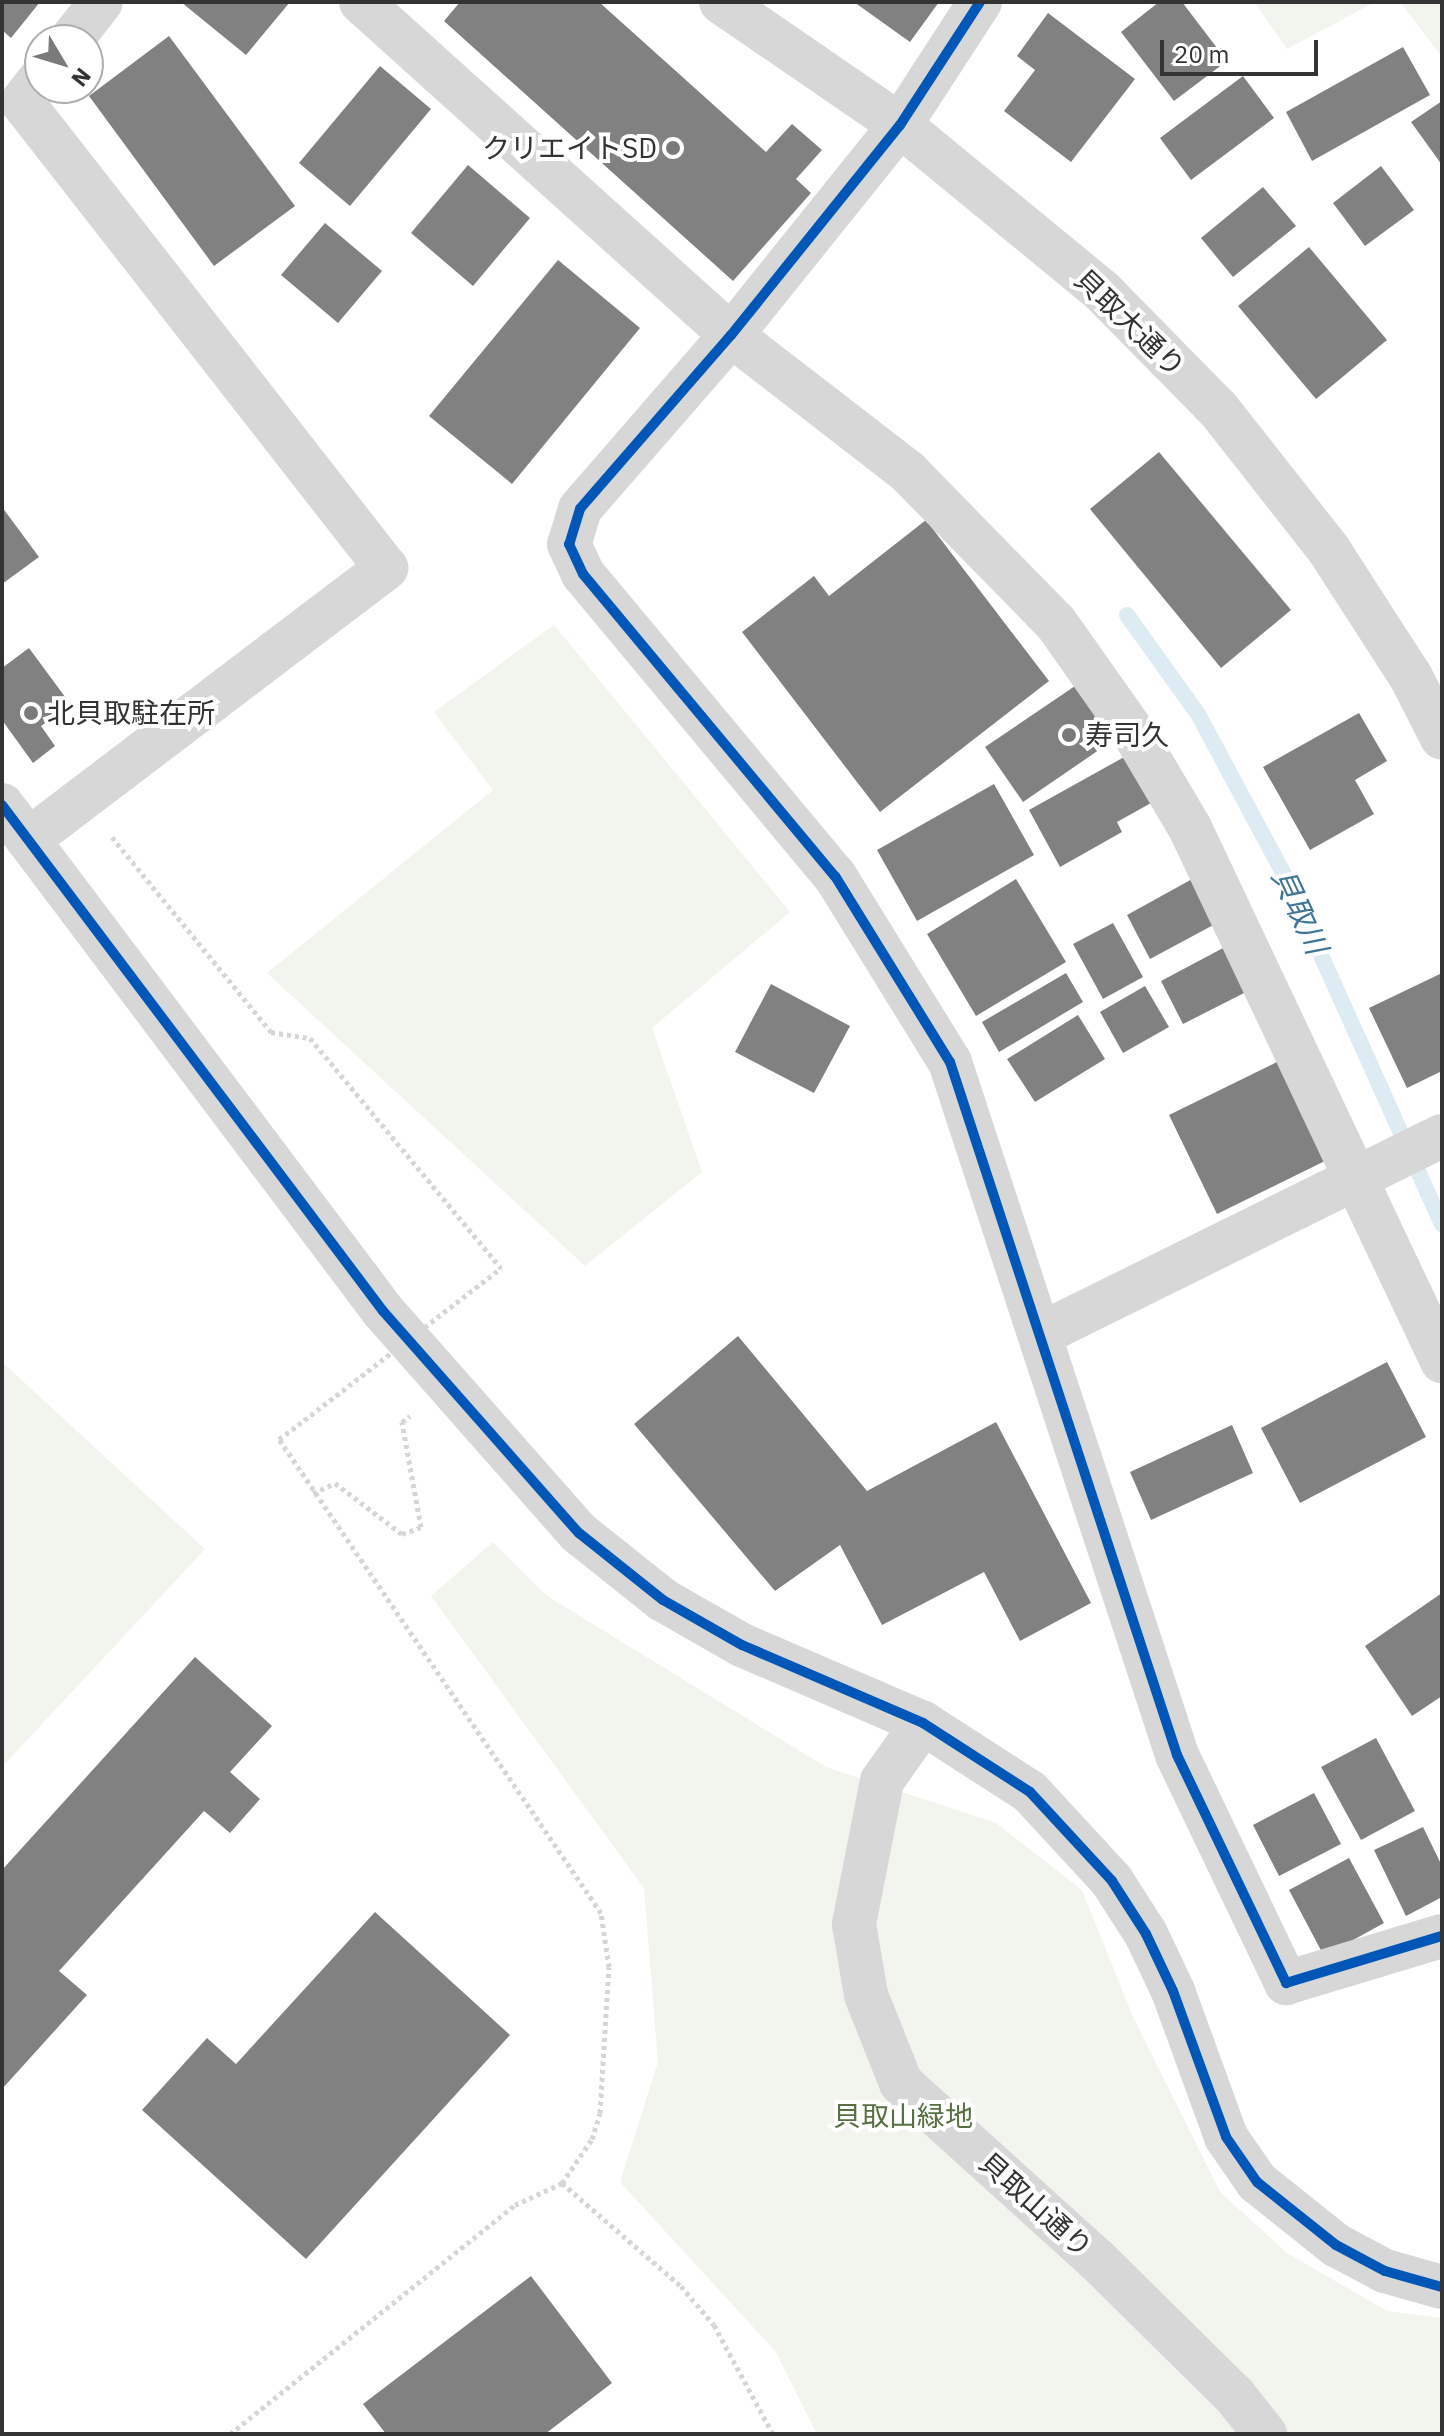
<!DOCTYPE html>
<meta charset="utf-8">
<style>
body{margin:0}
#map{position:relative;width:1444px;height:2436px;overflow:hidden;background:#fff;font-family:"IBM Plex Sans","Noto Sans JP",sans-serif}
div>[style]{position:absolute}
.green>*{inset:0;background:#f1f5ed}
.stream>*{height:16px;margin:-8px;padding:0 8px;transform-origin:8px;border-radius:8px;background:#ddebf3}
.building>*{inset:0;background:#818181}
.path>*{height:5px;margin-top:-2.5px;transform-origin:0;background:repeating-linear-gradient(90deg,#d6d6d6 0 4px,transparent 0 8px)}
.minor>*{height:44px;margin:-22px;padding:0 22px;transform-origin:22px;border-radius:22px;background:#d7d7d7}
.tertiary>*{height:44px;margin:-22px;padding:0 22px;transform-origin:22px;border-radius:22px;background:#d7d7d7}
.path-bridge>*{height:5px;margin-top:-2.5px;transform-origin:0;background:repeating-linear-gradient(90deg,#d6d6d6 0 4px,transparent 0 8px)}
.cycleway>*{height:10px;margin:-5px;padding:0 5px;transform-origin:5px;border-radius:5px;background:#0057b8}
.dots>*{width:22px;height:22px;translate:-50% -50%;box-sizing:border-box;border:4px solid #fff;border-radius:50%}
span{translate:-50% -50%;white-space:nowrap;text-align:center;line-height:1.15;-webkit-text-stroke:8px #fff;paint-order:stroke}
.poi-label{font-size:28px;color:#333}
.right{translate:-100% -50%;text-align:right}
.left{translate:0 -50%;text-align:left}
.street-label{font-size:28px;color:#333}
.park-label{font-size:28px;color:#56703f}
.water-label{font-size:30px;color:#3f7597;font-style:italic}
.frame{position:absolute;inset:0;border:4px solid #333;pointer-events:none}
.north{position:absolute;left:24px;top:24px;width:80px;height:80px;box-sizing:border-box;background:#fff;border:2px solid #adadad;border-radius:50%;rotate:128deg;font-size:22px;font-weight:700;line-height:32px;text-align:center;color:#333}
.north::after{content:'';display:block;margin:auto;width:28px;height:36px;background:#7a7a7a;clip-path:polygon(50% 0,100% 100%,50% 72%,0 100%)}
.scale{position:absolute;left:1160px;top:40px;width:158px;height:36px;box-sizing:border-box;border:4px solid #333;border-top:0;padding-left:10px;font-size:24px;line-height:28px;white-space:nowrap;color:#333;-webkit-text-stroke:6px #fff;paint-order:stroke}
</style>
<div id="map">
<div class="green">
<div style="clip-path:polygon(1254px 2px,1375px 2px,1287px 49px)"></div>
<div style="clip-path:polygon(1400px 2px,1442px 2px,1442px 57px)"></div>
<div style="clip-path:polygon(554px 625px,790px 912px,652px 1028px,702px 1172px,585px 1266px,267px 973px,493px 790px,434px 712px)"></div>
<div style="clip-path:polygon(2px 1362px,205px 1549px,2px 1767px)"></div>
<div style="clip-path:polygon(493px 1542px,547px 1596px,826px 1767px,996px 1823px,1082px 1890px,1133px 2017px,1220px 2192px,1287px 2253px,1387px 2311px,1442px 2318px,1442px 2434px,817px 2434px,776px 2352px,620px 2182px,658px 2062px,644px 1888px,431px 1596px)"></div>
</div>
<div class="stream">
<div style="left:1127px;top:615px;width:122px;rotate:54.4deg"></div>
<div style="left:1198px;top:714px;width:193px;rotate:61.8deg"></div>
<div style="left:1289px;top:884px;width:373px;rotate:65.8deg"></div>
</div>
<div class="building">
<div style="clip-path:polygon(2px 2px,40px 2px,11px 38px,2px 30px)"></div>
<div style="clip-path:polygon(181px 2px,290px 2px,246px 55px)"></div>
<div style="clip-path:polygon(460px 2px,599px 2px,766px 152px,792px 124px,822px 150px,796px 179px,811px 193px,733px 281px,444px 21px)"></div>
<div style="clip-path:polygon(854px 2px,939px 2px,910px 42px)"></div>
<div style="clip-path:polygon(1159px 2px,1182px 2px,1227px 61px,1174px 101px,1121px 32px)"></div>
<div style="clip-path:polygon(1048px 13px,1135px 79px,1071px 162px,1004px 111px,1035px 70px,1017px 56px)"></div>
<div style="clip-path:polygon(169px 36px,295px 206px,214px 266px,89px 96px)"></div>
<div style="clip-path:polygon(1403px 47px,1430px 95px,1312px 161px,1286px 112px)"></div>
<div style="clip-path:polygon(380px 66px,431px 109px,350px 206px,299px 163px)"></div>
<div style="clip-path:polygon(1243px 76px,1274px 118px,1191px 180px,1160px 138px)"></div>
<div style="clip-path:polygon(1442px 101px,1442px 165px,1411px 122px)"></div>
<div style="clip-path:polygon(468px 165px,530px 218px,473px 286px,411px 233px)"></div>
<div style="clip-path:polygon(1381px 166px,1414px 210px,1365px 246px,1333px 203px)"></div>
<div style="clip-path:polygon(1263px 187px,1296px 226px,1233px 277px,1201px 238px)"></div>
<div style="clip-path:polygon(325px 223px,382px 271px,338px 323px,281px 275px)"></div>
<div style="clip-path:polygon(1309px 247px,1387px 340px,1316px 399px,1238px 306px)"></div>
<div style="clip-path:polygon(558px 260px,640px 328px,512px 484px,429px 416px)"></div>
<div style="clip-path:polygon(1159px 452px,1291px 610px,1221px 668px,1090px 509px)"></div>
<div style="clip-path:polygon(2px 507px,39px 557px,2px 584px)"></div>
<div style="clip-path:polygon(926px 520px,1049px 681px,880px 812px,742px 632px,814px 576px,829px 596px)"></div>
<div style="clip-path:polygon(29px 648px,71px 705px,41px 726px,55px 746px,33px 763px,2px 720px,2px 668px)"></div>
<div style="clip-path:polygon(1075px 686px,1112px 741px,1023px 802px,985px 747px)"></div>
<div style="clip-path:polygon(1359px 713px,1387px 761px,1355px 780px,1374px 814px,1310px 850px,1263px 767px)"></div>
<div style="clip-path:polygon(1126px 756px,1151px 803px,1117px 822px,1122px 832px,1060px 867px,1029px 810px)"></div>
<div style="clip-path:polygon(994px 784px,1034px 855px,917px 921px,877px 850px)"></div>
<div style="clip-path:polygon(1194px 878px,1217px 923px,1150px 959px,1127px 915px)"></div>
<div style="clip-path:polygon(1016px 879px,1066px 962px,976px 1016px,927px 934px)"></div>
<div style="clip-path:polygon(1113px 923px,1143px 977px,1103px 999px,1073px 944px)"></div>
<div style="clip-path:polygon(1225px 947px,1248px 991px,1183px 1024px,1161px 981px)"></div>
<div style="clip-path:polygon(1066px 973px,1083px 1002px,999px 1052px,982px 1022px)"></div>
<div style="clip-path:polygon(1442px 973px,1442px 1071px,1407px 1088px,1369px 1008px)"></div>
<div style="clip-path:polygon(771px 984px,850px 1026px,814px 1093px,735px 1052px)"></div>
<div style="clip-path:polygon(1145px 986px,1169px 1027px,1123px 1053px,1100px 1012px)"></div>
<div style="clip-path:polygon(1078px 1015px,1105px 1059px,1035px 1102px,1007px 1059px)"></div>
<div style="clip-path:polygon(1281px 1060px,1329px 1159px,1217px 1214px,1169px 1115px)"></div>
<div style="clip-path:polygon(738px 1336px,867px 1491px,996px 1422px,1091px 1603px,1020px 1641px,984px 1572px,882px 1625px,840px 1545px,775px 1591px,634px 1424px)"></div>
<div style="clip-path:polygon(1387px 1362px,1426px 1437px,1300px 1503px,1261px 1428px)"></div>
<div style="clip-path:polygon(1232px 1425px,1253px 1473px,1151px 1520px,1130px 1472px)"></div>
<div style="clip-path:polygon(1442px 1593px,1442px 1696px,1412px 1716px,1365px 1646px)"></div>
<div style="clip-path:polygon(195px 1657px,272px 1726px,230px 1772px,260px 1799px,230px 1833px,204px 1811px,59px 1971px,87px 1995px,2px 2089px,2px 1870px)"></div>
<div style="clip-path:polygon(1376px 1738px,1415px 1811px,1361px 1840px,1321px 1767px)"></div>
<div style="clip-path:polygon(1314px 1793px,1341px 1844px,1279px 1876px,1253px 1825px)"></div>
<div style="clip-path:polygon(1423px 1827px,1442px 1866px,1442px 1897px,1406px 1916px,1374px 1850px)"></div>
<div style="clip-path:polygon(1349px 1858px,1384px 1923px,1324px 1956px,1289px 1890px)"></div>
<div style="clip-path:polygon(375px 1912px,510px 2035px,306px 2259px,142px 2110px,207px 2038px,236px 2064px)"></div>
<div style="clip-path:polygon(531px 2276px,612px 2383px,545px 2434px,386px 2434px,363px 2404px)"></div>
</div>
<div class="path">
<div style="left:112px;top:837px;width:252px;rotate:50.8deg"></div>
<div style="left:271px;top:1032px;width:39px;rotate:9deg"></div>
<div style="left:310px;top:1038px;width:299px;rotate:50.3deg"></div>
<div style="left:313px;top:1493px;width:24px;rotate:-24deg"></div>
<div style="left:335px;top:1483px;width:84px;rotate:37.3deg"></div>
<div style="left:402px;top:1534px;width:20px;rotate:-20deg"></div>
<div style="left:421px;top:1527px;width:107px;rotate:-100.3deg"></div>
<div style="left:402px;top:1422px;width:10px;rotate:-37deg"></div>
<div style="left:562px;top:2183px;width:157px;rotate:40.9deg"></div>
<div style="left:681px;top:2286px;width:51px;rotate:49.8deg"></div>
<div style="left:714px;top:2325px;width:124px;rotate:61.6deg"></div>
<div style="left:230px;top:2434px;width:366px;rotate:-38.8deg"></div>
<div style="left:515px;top:2205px;width:52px;rotate:-25.1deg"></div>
<div style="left:562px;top:2183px;width:53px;rotate:-55.7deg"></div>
<div style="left:592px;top:2139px;width:27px;rotate:-73deg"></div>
<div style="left:600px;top:2113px;width:146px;rotate:-86.5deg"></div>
<div style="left:609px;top:1967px;width:55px;rotate:-98.4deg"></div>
<div style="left:601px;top:1913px;width:573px;rotate:-124.19deg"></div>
<div style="left:279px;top:1439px;width:24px;rotate:-36deg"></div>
</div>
<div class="minor">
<div style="left:361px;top:2px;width:498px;rotate:42deg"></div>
<div style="left:731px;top:335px;width:224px;rotate:37.7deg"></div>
<div style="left:908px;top:472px;width:211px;rotate:45.6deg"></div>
<div style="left:1056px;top:623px;width:137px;rotate:54.8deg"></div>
<div style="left:1135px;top:735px;width:108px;rotate:59.4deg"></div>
<div style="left:1190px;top:828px;width:590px;rotate:64.7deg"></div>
<div style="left:980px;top:2px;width:147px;rotate:123deg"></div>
<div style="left:900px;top:125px;width:270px;rotate:128.8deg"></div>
<div style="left:731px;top:335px;width:230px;rotate:131deg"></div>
<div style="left:580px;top:509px;width:37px;rotate:107deg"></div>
<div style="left:569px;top:544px;width:33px;rotate:65deg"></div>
<div style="left:583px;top:574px;width:393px;rotate:50.2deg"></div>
<div style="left:835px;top:876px;width:219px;rotate:58.3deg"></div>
<div style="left:950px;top:1062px;width:729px;rotate:71.86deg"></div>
<div style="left:1177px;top:1755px;width:253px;rotate:64.4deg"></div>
<div style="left:1286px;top:1983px;width:163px;rotate:-16.8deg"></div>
<div style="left:71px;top:40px;width:48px;rotate:-51.7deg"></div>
<div style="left:28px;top:840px;width:450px;rotate:-37.2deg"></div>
<div style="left:386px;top:568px;width:591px;rotate:-127.99deg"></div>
<div style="left:22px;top:102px;width:29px;rotate:-52deg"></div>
<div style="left:1041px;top:1334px;width:447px;rotate:-26.3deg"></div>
</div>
<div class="tertiary">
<div style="left:721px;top:2px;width:217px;rotate:34.5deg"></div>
<div style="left:900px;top:125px;width:261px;rotate:39.4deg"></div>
<div style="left:1102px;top:291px;width:167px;rotate:45.5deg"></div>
<div style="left:1219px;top:410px;width:178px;rotate:51.8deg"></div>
<div style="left:1329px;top:550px;width:151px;rotate:57.2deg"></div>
<div style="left:1411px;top:677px;width:68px;rotate:63.1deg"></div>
<div style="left:2px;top:805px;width:633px;rotate:53.02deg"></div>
<div style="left:383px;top:1311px;width:296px;rotate:48.6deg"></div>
<div style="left:579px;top:1533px;width:107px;rotate:38.6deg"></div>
<div style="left:663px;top:1600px;width:91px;rotate:29.7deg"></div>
<div style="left:742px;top:1645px;width:197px;rotate:23.3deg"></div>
<div style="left:923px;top:1723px;width:127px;rotate:32.8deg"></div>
<div style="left:1030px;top:1792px;width:121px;rotate:47.3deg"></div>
<div style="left:1112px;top:1881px;width:63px;rotate:57.3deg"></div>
<div style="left:1146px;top:1934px;width:63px;rotate:64.7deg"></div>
<div style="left:1173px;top:1991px;width:155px;rotate:70deg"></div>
<div style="left:1226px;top:2137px;width:55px;rotate:55.4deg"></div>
<div style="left:1257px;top:2182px;width:101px;rotate:38.6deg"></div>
<div style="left:1336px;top:2245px;width:55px;rotate:28deg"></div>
<div style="left:1385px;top:2271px;width:59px;rotate:15.7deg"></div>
<div style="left:923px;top:1723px;width:71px;rotate:125.3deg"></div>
<div style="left:882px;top:1781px;width:146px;rotate:101.1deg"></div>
<div style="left:854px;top:1924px;width:72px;rotate:80.4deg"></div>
<div style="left:866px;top:1995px;width:95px;rotate:68.3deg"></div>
<div style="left:901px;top:2083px;width:264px;rotate:42.1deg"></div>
<div style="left:1097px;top:2260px;width:192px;rotate:44.6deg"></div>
<div style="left:1234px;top:2395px;width:50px;rotate:51.5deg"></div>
</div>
<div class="path-bridge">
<div style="left:298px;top:1425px;width:257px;rotate:-37.7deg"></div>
</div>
<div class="cycleway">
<div style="left:980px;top:2px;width:147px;rotate:123deg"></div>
<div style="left:900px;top:125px;width:270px;rotate:128.8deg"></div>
<div style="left:731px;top:335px;width:230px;rotate:131deg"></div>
<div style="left:580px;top:509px;width:37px;rotate:107deg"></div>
<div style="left:569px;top:544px;width:33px;rotate:65deg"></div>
<div style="left:583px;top:574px;width:393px;rotate:50.2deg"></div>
<div style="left:835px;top:876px;width:219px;rotate:58.3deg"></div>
<div style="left:950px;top:1062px;width:729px;rotate:71.86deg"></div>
<div style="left:1177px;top:1755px;width:253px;rotate:64.4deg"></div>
<div style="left:1286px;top:1983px;width:163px;rotate:-16.8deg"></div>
<div style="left:2px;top:805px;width:633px;rotate:53.02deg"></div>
<div style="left:383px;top:1311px;width:296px;rotate:48.6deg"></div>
<div style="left:579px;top:1533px;width:107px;rotate:38.6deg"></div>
<div style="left:663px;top:1600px;width:91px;rotate:29.7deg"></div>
<div style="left:742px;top:1645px;width:197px;rotate:23.3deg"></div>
<div style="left:923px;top:1723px;width:127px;rotate:32.8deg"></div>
<div style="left:1030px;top:1792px;width:121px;rotate:47.3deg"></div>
<div style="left:1112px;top:1881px;width:63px;rotate:57.3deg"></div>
<div style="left:1146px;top:1934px;width:63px;rotate:64.7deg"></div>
<div style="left:1173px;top:1991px;width:155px;rotate:70deg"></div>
<div style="left:1226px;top:2137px;width:55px;rotate:55.4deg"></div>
<div style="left:1257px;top:2182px;width:101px;rotate:38.6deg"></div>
<div style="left:1336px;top:2245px;width:55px;rotate:28deg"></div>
<div style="left:1385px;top:2271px;width:59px;rotate:15.7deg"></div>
</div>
<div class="dots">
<div style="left:673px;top:148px;background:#7a7a7a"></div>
<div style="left:31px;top:713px;background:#7a7a7a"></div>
<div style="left:1069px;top:735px;background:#7a7a7a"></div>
</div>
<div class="poi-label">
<span class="right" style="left:657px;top:148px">クリエイトSD</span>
<span class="left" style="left:47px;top:713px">北貝取駐在所</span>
<span class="left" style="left:1085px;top:735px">寿司久</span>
</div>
<div class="street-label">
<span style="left:1130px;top:323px;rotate:44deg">貝取大通り</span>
<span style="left:1036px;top:2205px;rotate:42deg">貝取山通り</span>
</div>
<div class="park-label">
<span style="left:903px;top:2116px">貝取山緑地</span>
</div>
<div class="water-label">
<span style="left:1300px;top:911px;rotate:65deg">貝取川</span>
</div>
<div class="frame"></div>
<div class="north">N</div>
<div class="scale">20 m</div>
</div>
